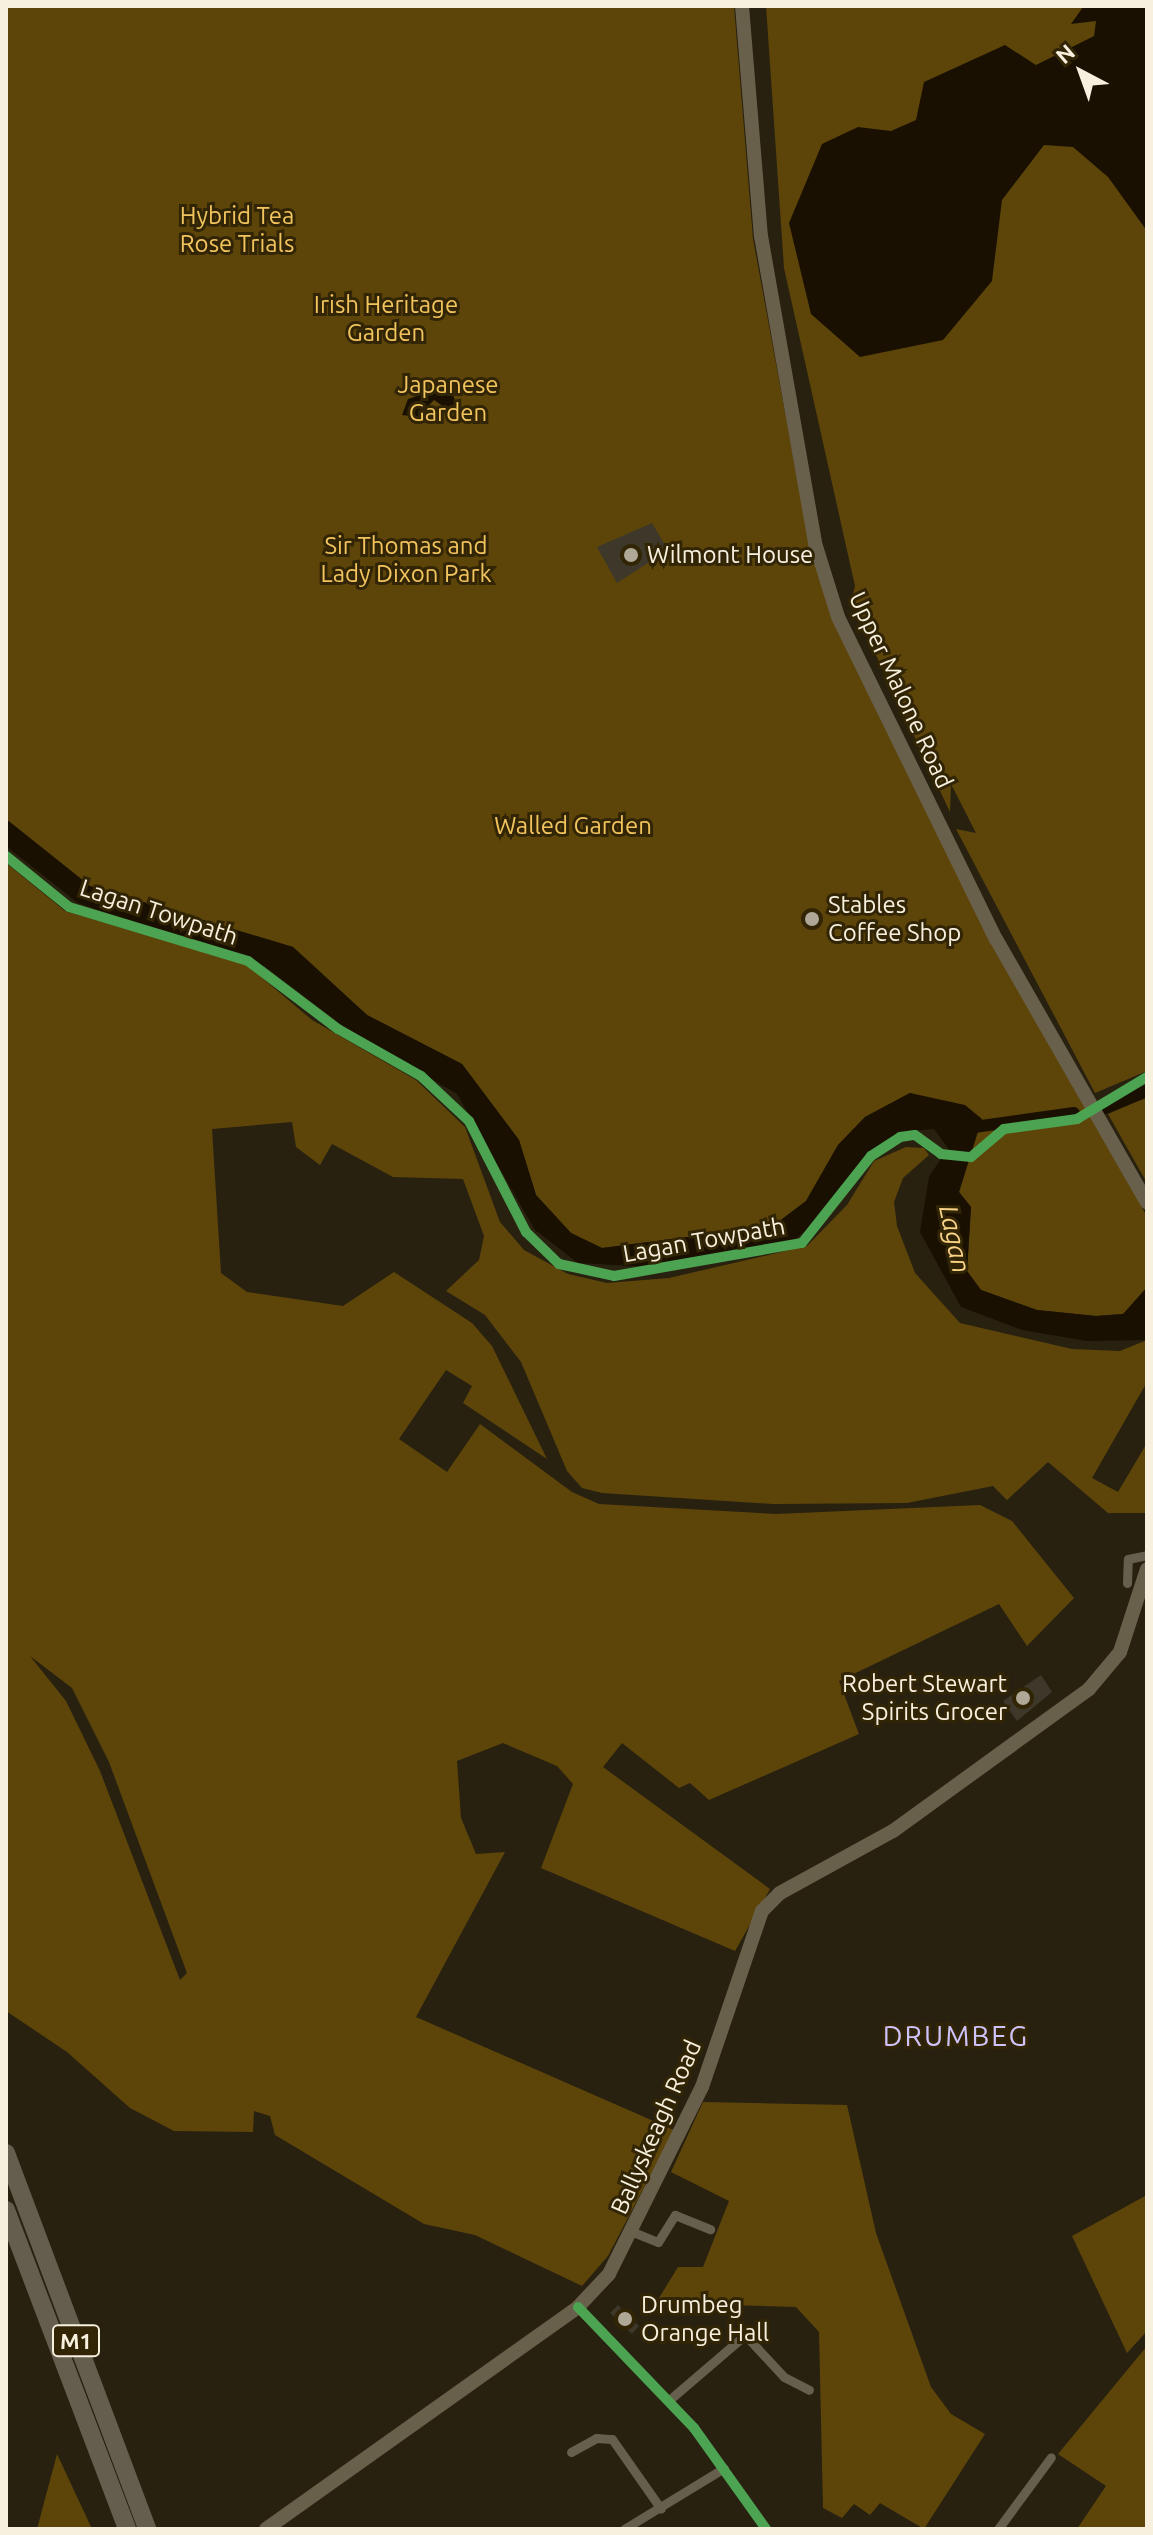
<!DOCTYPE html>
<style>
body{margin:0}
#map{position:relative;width:1153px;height:2535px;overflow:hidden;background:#282110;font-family:Ubuntu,sans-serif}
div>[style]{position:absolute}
.green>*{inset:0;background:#5d450a}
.water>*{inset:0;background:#191001}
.canal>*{height:12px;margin:-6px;padding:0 6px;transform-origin:6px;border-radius:6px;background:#191001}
.building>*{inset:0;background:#3e382a}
.minor>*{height:9px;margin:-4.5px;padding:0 4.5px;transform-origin:4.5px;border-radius:4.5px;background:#675f4d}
.secondary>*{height:14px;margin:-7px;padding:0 7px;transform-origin:7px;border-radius:7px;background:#69604c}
.motorway>*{height:18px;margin:-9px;padding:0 9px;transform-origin:9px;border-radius:9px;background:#655d4d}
.cycleway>*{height:10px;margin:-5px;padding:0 5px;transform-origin:5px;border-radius:5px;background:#4ca352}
.dots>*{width:22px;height:22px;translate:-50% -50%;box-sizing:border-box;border:4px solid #322506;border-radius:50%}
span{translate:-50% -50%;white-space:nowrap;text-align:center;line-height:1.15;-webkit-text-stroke:6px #322506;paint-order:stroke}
.shield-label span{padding:2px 6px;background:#322506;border:2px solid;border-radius:6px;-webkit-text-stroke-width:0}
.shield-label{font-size:22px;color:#f8f0de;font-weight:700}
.park-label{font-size:24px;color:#f2c45d}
.poi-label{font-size:24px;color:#f8f0de}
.left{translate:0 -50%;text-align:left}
.right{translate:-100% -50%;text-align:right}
.street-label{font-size:24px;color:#f8f0de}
.water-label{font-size:26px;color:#f9d386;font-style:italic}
.quarter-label{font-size:28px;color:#cfc3fc;letter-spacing:2px}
.frame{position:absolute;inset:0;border:8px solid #f8f0de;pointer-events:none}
.north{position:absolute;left:1041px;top:32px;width:80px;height:80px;-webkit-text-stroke:6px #322506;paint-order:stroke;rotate:319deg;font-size:22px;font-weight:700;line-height:32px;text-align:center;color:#f8f0de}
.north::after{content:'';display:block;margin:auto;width:28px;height:36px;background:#f8f0de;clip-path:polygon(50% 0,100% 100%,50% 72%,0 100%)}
</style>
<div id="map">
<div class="green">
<div style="clip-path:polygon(6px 6px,734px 6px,753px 239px,801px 499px,832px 619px,1147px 1217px,1147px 1287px,1140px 1300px,1123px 1314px,1096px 1316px,1037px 1310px,981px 1290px,967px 1271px,971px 1207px,959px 1192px,981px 1119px,910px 1093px,865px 1117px,838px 1145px,806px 1201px,773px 1226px,602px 1248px,571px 1233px,536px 1195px,519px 1140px,462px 1064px,367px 1015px,293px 947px,90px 886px,6px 819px)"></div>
<div style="clip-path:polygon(766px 6px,1147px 6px,1147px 1071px,1095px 1093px,956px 829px,976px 833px,951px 784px,950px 812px,851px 602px,855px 586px,784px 268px)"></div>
<div style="clip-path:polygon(evenodd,6px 863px,65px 911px,247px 965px,312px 1020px,416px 1080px,465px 1127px,500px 1222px,524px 1250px,568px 1274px,607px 1283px,669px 1278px,807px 1246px,847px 1205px,874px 1161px,906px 1147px,924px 1148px,929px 1155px,903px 1178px,894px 1202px,897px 1226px,915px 1273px,960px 1323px,1072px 1349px,1120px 1351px,1147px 1340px,1147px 1382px,1092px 1478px,1118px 1492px,1147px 1443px,1147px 1513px,1108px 1513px,1048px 1462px,1007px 1500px,993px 1486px,907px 1503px,773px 1504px,602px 1493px,582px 1488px,567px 1471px,521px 1362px,485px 1315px,446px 1291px,479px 1260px,484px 1236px,463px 1179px,393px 1177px,332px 1144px,320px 1165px,296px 1147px,292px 1122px,212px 1129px,221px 1273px,247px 1292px,343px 1306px,394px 1272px,472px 1323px,492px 1346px,547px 1459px,463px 1403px,472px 1386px,446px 1370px,399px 1439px,447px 1472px,480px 1424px,572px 1492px,599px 1504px,776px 1514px,980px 1505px,1012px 1521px,1074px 1598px,1027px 1646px,999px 1604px,839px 1681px,859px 1734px,709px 1800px,690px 1783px,679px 1788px,622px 1743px,603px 1767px,770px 1889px,735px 1951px,541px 1868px,573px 1784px,557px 1766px,503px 1743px,457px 1761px,461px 1818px,476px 1854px,505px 1852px,416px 2017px,674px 2130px,608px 2256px,582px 2286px,475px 2235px,424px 2224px,275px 2135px,270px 2116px,254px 2111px,253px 2132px,174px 2131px,130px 2108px,67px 2052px,6px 2011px,6px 863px,30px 1656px,72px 1688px,109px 1762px,187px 1973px,180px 1980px,100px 1771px,66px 1701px,30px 1656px)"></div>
<div style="clip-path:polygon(1147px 1097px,1147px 1183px,1108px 1114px)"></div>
<div style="clip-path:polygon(703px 2102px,847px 2105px,876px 2233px,931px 2387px,951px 2414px,985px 2434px,924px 2529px,880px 2503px,870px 2515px,854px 2504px,842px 2518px,823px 2508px,819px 2332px,796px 2307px,656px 2303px,678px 2267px,703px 2267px,729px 2201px,671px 2172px)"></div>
<div style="clip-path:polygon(1147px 2195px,1147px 2331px,1127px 2353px,1072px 2236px)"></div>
<div style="clip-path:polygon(1147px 2346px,1147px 2529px,1077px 2529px,1106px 2486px,1058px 2454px)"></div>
<div style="clip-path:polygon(57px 2454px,92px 2529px,37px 2529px)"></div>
</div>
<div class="water">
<div style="clip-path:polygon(1147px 6px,1147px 231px,1108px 177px,1073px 147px,1044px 145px,1002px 200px,992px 281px,943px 340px,860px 357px,811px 314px,789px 223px,822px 144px,858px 127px,891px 131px,916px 120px,924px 82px,1005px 45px,1036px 65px,1094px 36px,1096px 21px,1071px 24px,1083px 7px)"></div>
<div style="clip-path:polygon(435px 390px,453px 395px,457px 405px,447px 409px,434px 400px,418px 417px,402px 415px,408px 399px)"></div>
<div style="clip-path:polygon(6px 819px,90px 886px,293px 947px,367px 1015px,462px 1064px,519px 1140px,536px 1195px,571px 1233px,602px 1248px,773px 1226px,806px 1201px,838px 1145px,865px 1117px,910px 1093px,965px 1105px,982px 1119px,959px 1192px,971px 1207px,967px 1271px,981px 1290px,1037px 1310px,1096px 1316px,1123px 1314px,1147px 1287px,1147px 1340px,1087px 1341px,1022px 1330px,961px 1307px,920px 1232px,929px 1177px,948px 1148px,934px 1129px,899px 1132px,872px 1152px,825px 1216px,790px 1243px,653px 1267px,578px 1263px,535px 1230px,457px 1094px,346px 1028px,264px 966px,78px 903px,6px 846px)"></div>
</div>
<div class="canal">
<div style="left:1105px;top:1108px;width:45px;rotate:-22deg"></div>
<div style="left:967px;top:1128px;width:108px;rotate:-8deg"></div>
</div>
<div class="building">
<div style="clip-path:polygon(652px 523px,668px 550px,617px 583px,597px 547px)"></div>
<div style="clip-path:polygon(1041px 1675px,1052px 1692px,1017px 1721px,1003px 1701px)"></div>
<div style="clip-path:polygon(618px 2305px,639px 2326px,632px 2334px,610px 2313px)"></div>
</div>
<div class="minor">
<div style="left:1127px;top:1583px;width:24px;rotate:-88deg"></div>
<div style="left:1128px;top:1559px;width:19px;rotate:-12deg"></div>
<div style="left:633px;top:2232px;width:27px;rotate:22deg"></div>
<div style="left:658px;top:2242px;width:32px;rotate:-58deg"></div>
<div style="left:675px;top:2215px;width:38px;rotate:22deg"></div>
<div style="left:578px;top:2307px;width:168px;rotate:46.2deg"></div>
<div style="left:694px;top:2428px;width:124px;rotate:54.5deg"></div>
<div style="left:668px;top:2401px;width:101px;rotate:-40.6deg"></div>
<div style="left:745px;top:2335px;width:57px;rotate:47.1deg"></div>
<div style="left:784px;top:2377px;width:28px;rotate:27deg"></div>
<div style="left:571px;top:2452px;width:29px;rotate:-29deg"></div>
<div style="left:596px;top:2438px;width:16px;rotate:4deg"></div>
<div style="left:612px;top:2439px;width:85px;rotate:55deg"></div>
<div style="left:624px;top:2529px;width:117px;rotate:-31.4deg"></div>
<div style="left:998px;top:2529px;width:89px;rotate:-53.6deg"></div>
</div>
<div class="secondary">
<div style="left:742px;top:6px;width:231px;rotate:85.3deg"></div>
<div style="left:761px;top:236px;width:312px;rotate:80deg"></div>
<div style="left:815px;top:543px;width:77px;rotate:72.7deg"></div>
<div style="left:838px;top:617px;width:359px;rotate:63.9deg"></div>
<div style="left:996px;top:939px;width:304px;rotate:60.2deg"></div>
<div style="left:266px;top:2529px;width:383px;rotate:-35.4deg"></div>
<div style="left:578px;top:2307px;width:45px;rotate:-46.8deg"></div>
<div style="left:609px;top:2274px;width:209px;rotate:-63.6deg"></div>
<div style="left:702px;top:2087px;width:186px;rotate:-71.2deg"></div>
<div style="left:762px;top:1911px;width:25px;rotate:-45deg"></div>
<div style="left:780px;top:1893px;width:129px;rotate:-28.8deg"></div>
<div style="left:893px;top:1831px;width:242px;rotate:-35.9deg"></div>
<div style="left:1089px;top:1689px;width:48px;rotate:-50deg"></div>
<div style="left:1120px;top:1652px;width:87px;rotate:-72deg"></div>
</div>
<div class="motorway">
<div style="left:6px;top:2153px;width:402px;rotate:69.4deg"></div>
<div style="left:6px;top:2210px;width:341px;rotate:69.2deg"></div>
</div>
<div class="cycleway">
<div style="left:6px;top:856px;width:81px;rotate:39deg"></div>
<div style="left:69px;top:907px;width:187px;rotate:16.8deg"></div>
<div style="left:248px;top:961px;width:113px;rotate:37.1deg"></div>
<div style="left:338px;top:1029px;width:95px;rotate:29.5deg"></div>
<div style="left:421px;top:1076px;width:66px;rotate:43.2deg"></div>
<div style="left:469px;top:1121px;width:125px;rotate:62.8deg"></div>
<div style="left:526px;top:1232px;width:46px;rotate:44.1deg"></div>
<div style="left:559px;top:1264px;width:56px;rotate:12.3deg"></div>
<div style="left:614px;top:1276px;width:191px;rotate:-10deg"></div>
<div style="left:802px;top:1243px;width:111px;rotate:-51.6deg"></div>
<div style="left:871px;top:1156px;width:35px;rotate:-33deg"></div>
<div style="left:900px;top:1137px;width:15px;rotate:-8deg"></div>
<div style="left:915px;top:1135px;width:32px;rotate:36deg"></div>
<div style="left:941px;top:1154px;width:30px;rotate:6deg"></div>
<div style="left:971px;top:1157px;width:43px;rotate:-40.3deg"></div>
<div style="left:1004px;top:1129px;width:74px;rotate:-7.8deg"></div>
<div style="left:1077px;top:1119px;width:82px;rotate:-31deg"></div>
<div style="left:578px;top:2307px;width:168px;rotate:46.2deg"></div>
<div style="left:694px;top:2428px;width:124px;rotate:54.5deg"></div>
</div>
<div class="dots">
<div style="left:631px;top:555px;background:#afa896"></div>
<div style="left:812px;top:919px;background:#afa896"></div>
<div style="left:1023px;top:1698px;background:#afa896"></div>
<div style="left:625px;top:2319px;background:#afa896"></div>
</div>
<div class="shield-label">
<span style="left:76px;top:2341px">M1</span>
</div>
<div class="park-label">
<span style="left:237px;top:230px">Hybrid Tea<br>Rose Trials</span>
<span style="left:386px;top:319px">Irish Heritage<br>Garden</span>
<span style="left:448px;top:399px">Japanese<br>Garden</span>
<span style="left:406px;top:560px">Sir Thomas and<br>Lady Dixon Park</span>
<span style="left:573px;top:826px">Walled Garden</span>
</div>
<div class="poi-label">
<span class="left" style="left:647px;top:555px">Wilmont House</span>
<span class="left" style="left:828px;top:919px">Stables<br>Coffee Shop</span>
<span class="right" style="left:1007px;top:1698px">Robert Stewart<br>Spirits Grocer</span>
<span class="left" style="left:641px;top:2319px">Drumbeg<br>Orange Hall</span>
</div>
<div class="street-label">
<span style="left:901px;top:690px;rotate:65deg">Upper Malone Road</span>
<span style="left:159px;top:912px;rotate:18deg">Lagan Towpath</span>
<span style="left:704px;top:1240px;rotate:-10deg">Lagan Towpath</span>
<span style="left:656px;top:2127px;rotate:-66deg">Ballyskeagh Road</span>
</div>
<div class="water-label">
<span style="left:955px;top:1239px;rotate:78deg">Lagan</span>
</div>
<div class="quarter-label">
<span style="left:956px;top:2036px">DRUMBEG</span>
</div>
<div class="frame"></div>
<div class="north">N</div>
</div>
